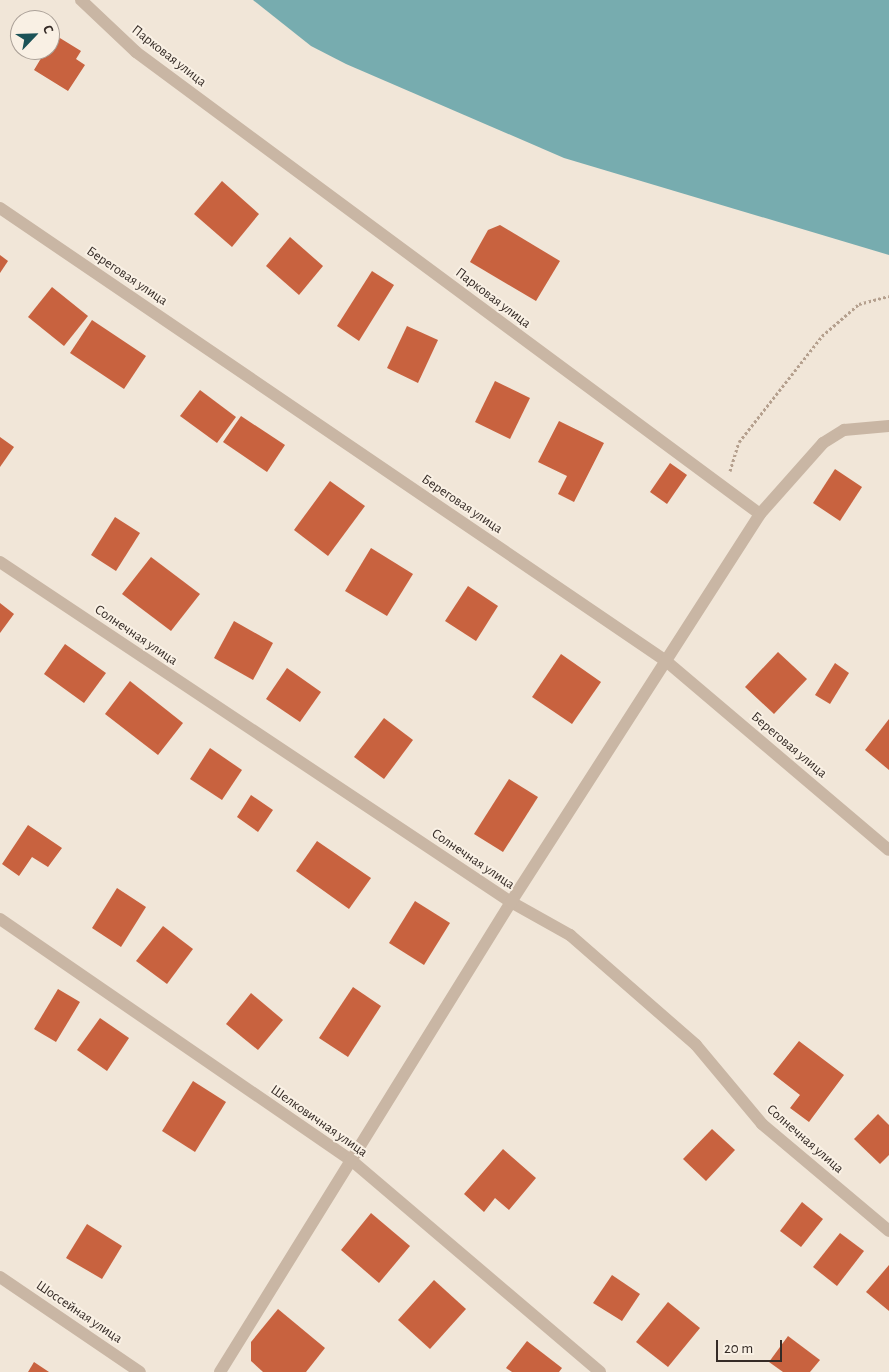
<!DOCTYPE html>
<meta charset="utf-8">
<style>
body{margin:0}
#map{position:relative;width:889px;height:1372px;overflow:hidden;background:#f1e6d8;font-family:"Alegreya Sans",sans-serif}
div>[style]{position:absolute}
.water>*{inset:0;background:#77acaf}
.building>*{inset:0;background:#c8623f}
.path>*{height:3px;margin-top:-1.5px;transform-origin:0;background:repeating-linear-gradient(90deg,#b5a08e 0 2.5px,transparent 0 5px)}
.minor>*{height:12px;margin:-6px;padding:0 6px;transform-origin:6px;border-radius:6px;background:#c9b6a4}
span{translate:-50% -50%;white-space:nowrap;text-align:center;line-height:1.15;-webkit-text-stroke:4px #f9f0e4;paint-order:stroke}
.street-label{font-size:14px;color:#352b26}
.north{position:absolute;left:10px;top:10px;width:50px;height:50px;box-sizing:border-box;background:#f9f0e4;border:1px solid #aba198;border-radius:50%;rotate:66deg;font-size:14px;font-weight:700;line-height:20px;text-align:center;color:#352b26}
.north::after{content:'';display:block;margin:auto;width:18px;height:22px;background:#1b5257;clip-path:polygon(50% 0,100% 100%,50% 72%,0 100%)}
.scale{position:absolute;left:716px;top:1340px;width:66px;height:22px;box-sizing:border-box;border:2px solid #352b26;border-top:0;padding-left:6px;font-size:15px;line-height:18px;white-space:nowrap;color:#352b26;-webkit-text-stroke:4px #f9f0e4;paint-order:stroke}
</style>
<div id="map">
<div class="water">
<div style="clip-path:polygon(253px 0,889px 0,889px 255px,564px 158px,346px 64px,311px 46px)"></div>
</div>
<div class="building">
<div style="clip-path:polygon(55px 35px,81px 51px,76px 59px,85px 65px,68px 91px,34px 70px)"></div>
<div style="clip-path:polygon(222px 181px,259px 214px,232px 247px,194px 214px)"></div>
<div style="clip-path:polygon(500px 225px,560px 261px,536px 301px,470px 262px,488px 230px)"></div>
<div style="clip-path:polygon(290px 237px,323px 266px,299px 295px,266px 266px)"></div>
<div style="clip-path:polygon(0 255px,8px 261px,0 273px)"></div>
<div style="clip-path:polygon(372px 271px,394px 285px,359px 341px,337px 326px)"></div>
<div style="clip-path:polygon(52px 287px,88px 316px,64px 346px,28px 317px)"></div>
<div style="clip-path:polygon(92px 320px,146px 356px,124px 389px,70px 353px)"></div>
<div style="clip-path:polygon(407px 326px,438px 340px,418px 383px,387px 368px)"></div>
<div style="clip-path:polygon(495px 381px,530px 398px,510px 439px,475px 422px)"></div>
<div style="clip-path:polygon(200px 390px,236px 417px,217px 443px,180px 416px)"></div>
<div style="clip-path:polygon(241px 416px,285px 445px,267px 472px,223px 442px)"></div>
<div style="clip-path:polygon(559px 421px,604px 443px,574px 502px,558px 494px,567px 476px,538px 462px)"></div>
<div style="clip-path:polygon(0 437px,14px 447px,0 467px)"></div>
<div style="clip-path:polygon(670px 463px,687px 475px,667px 504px,650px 492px)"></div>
<div style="clip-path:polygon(835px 469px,862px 487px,840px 521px,813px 503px)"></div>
<div style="clip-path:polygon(330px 481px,365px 506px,328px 556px,294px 530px)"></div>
<div style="clip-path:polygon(115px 517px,140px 533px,116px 571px,91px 555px)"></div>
<div style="clip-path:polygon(371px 548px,413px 574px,387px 616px,345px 591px)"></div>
<div style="clip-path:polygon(151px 557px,200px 594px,171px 631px,122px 594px)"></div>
<div style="clip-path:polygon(468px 586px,498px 606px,476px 641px,445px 621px)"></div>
<div style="clip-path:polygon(0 603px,14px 614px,0 633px)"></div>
<div style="clip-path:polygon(234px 621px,273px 643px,253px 680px,214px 658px)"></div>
<div style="clip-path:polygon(65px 644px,106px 673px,84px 703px,44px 674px)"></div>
<div style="clip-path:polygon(778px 652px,807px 679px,774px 714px,745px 687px)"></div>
<div style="clip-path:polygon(561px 654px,601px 682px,572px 724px,532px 697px)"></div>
<div style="clip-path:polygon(835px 663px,849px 673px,830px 704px,815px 695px)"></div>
<div style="clip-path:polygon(287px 668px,321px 692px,300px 722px,266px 699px)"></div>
<div style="clip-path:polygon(130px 681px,183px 723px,158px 755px,105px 714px)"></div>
<div style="clip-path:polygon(384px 718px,413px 740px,384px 779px,354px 757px)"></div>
<div style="clip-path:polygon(889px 719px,889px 770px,865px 750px)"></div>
<div style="clip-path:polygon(210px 748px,242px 770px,222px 800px,190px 779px)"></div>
<div style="clip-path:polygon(509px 779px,538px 797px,503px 852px,474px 834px)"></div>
<div style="clip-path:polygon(251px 795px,273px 810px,258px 832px,237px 817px)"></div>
<div style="clip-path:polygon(28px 825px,62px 848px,48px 867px,32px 857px,19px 876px,2px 864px)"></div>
<div style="clip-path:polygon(317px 841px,371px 878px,349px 909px,296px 871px)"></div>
<div style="clip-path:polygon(117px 888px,146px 907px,121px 947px,92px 928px)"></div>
<div style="clip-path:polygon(415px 901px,450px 923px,424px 965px,389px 943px)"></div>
<div style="clip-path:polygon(163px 926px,193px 949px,167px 984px,136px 961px)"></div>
<div style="clip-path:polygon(353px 987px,381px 1006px,348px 1057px,319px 1038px)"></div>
<div style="clip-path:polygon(58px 989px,80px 1002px,56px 1042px,34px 1029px)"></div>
<div style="clip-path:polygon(251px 993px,283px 1020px,258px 1050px,226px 1024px)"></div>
<div style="clip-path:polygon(100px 1018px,129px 1038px,107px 1071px,77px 1050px)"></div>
<div style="clip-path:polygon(799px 1041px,844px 1075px,809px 1122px,790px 1108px,800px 1095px,773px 1074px)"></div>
<div style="clip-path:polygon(193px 1081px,226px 1102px,195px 1152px,162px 1131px)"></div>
<div style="clip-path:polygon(878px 1114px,889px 1125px,889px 1155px,880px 1164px,854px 1139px)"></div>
<div style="clip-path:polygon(712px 1129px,735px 1150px,706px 1181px,683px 1159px)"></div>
<div style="clip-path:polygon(503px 1149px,536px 1178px,509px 1210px,495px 1198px,484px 1212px,464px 1194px)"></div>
<div style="clip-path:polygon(802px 1202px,823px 1219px,801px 1247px,780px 1231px)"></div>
<div style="clip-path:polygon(371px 1213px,410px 1246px,379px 1283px,341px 1250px)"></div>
<div style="clip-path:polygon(87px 1224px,122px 1246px,102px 1279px,66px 1258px)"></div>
<div style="clip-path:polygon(840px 1233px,864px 1251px,837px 1286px,813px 1267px)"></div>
<div style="clip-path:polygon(889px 1265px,889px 1311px,866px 1292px)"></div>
<div style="clip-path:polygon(612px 1275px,640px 1294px,622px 1321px,593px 1303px)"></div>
<div style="clip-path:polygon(434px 1280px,466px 1309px,430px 1349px,398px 1320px)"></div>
<div style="clip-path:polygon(668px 1302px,700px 1328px,668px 1367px,636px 1342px)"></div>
<div style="clip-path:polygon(278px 1309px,325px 1348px,306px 1372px,263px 1372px,251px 1361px,251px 1342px)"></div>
<div style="clip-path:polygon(788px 1336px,820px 1360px,810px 1372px,783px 1372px,769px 1362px)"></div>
<div style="clip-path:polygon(527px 1341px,562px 1368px,559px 1372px,512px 1372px,506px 1368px)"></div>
<div style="clip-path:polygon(34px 1362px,49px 1372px,28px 1372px)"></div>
</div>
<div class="path">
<div style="left:730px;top:471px;width:30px;rotate:-73deg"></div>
<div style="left:739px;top:442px;width:135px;rotate:-51.9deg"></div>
<div style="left:822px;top:336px;width:49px;rotate:-40.9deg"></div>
<div style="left:859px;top:304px;width:31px;rotate:-15deg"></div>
</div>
<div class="minor">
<div style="left:81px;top:0;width:76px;rotate:43.4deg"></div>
<div style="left:136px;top:52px;width:776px;rotate:36.52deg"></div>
<div style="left:0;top:208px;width:805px;rotate:34.22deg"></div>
<div style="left:666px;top:661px;width:292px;rotate:40.3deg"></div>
<div style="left:0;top:562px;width:614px;rotate:33.64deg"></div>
<div style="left:511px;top:902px;width:68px;rotate:29.2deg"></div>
<div style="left:570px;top:935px;width:167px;rotate:41.1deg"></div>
<div style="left:696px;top:1045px;width:103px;rotate:50.1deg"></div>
<div style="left:762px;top:1124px;width:166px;rotate:40.1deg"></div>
<div style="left:0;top:919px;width:426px;rotate:34.5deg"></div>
<div style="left:351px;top:1160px;width:327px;rotate:40.4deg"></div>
<div style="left:0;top:1277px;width:169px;rotate:34.2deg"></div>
<div style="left:220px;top:1372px;width:553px;rotate:-58.24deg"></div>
<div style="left:511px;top:902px;width:461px;rotate:-57.3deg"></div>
<div style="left:760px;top:514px;width:95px;rotate:-48.4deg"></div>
<div style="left:823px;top:443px;width:25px;rotate:-32deg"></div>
<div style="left:844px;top:430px;width:45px;rotate:-5.1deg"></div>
</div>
<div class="street-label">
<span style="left:169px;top:56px;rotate:38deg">Парковая улица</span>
<span style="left:127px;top:276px;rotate:34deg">Береговая улица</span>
<span style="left:493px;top:298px;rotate:37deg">Парковая улица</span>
<span style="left:462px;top:504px;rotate:34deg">Береговая улица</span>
<span style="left:136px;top:635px;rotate:34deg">Солнечная улица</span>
<span style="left:789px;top:745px;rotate:40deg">Береговая улица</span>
<span style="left:473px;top:859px;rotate:34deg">Солнечная улица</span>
<span style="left:319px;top:1121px;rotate:35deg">Шелковичная улица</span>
<span style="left:805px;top:1139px;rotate:41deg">Солнечная улица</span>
<span style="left:79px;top:1312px;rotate:34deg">Шоссейная улица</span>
</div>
<div class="north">С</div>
<div class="scale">20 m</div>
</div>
